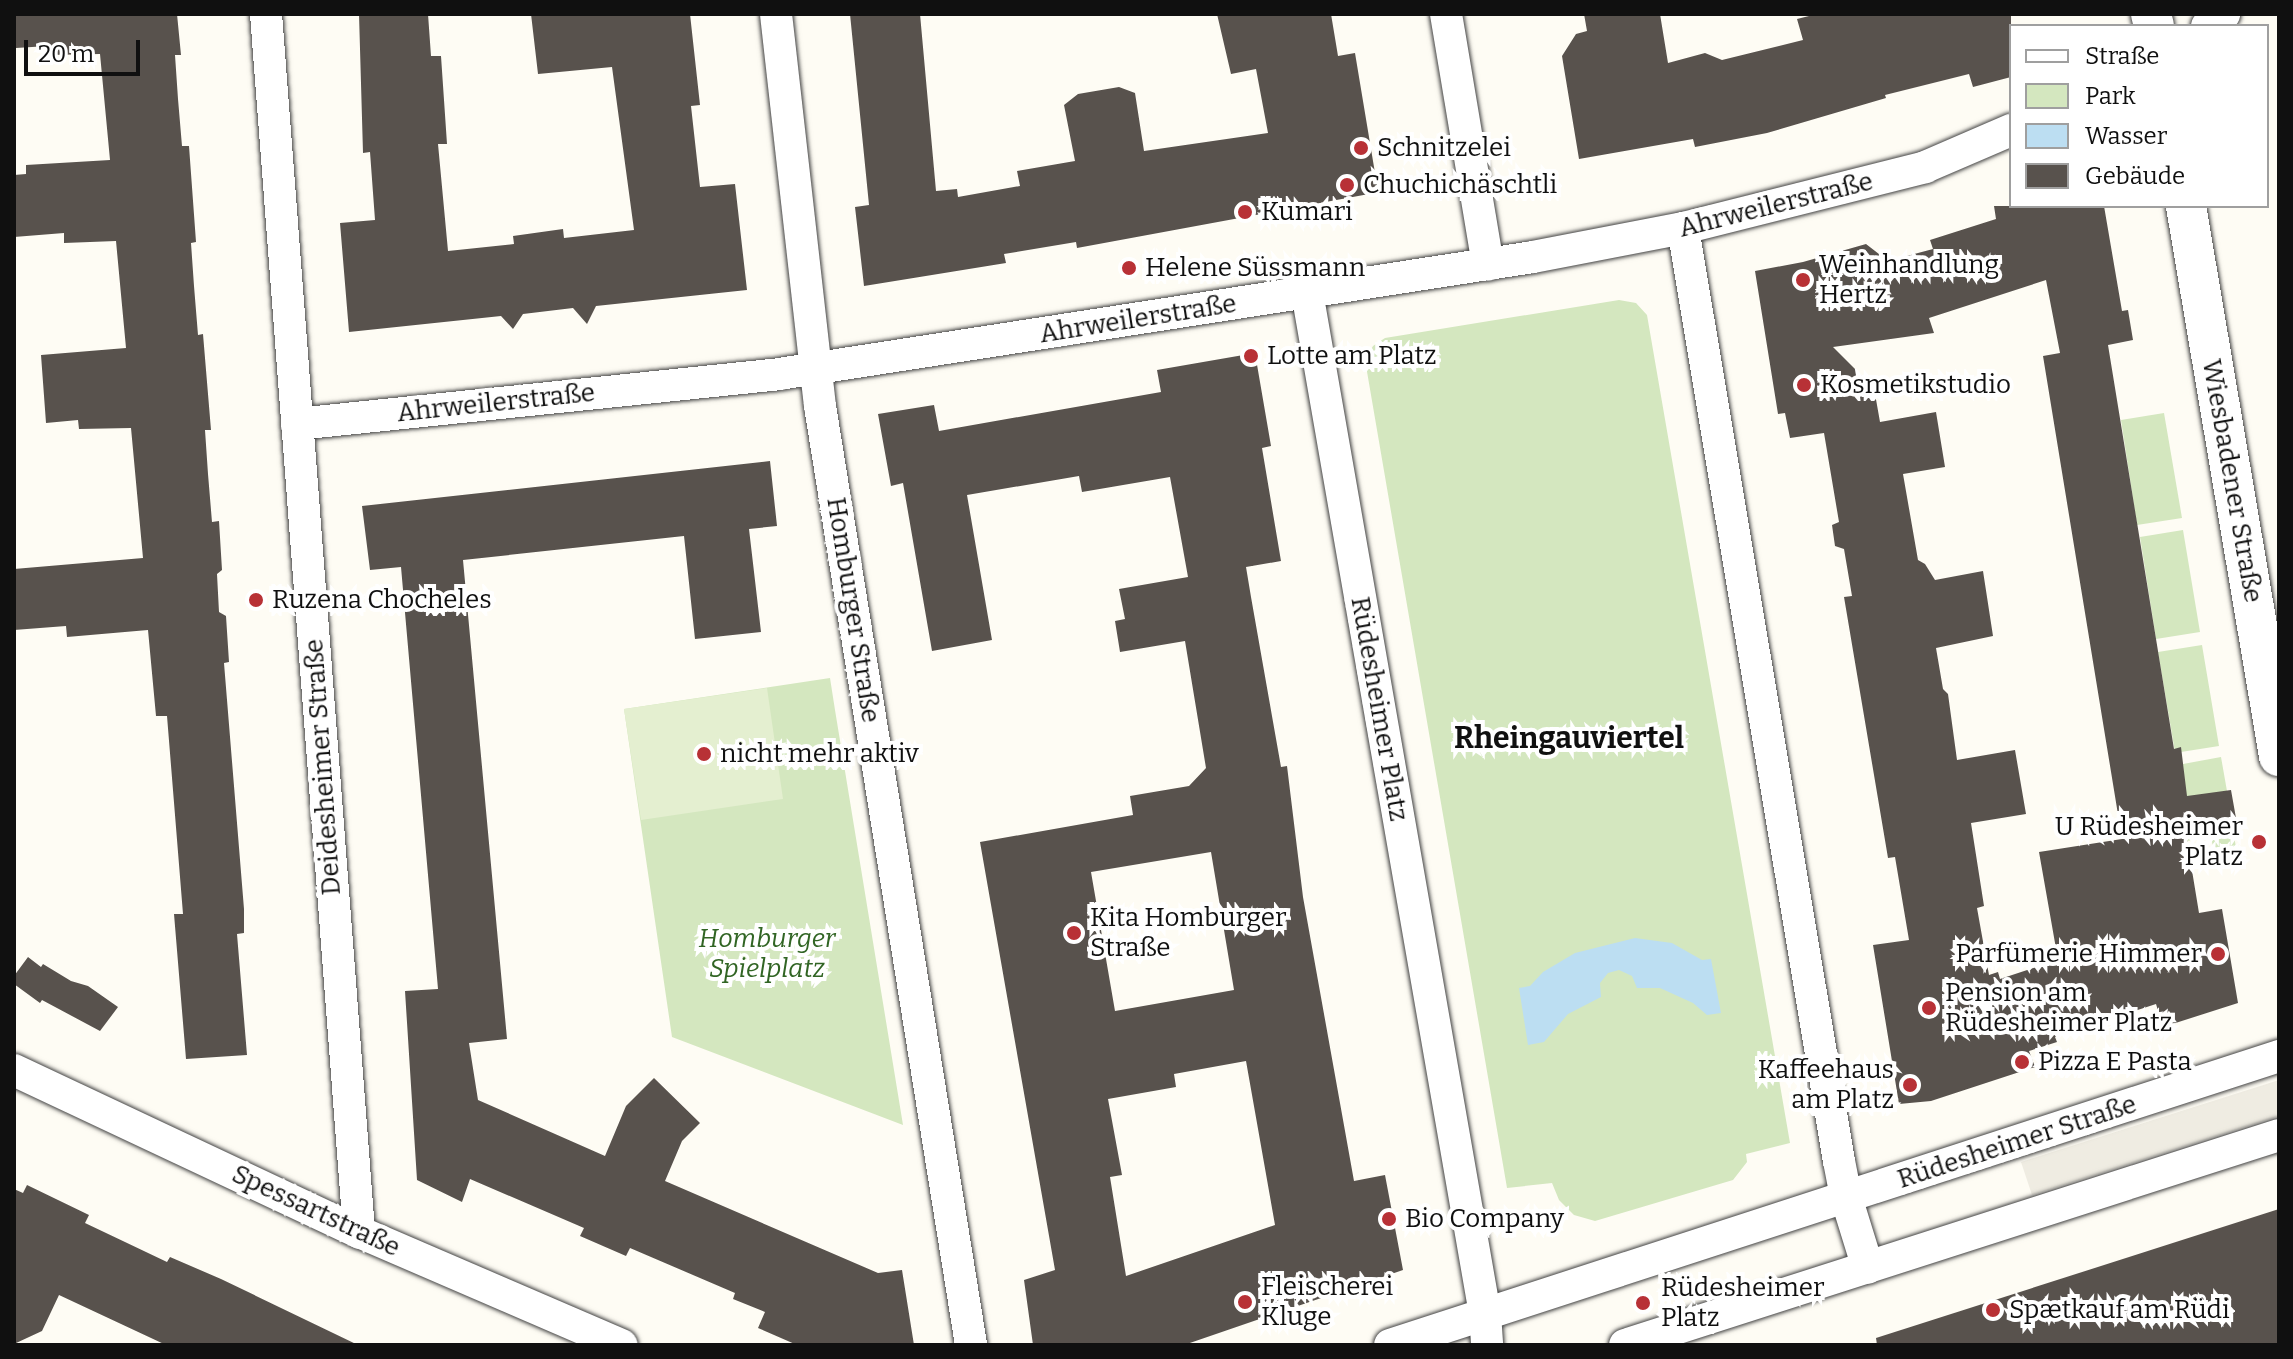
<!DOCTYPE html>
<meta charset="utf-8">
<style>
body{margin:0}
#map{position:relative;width:2293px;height:1359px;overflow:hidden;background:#fefcf4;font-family:Bitter,serif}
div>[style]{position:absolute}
.green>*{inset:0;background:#d4e7bf}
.pitch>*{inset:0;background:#e4efd0}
.plaza>*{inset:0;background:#efece2}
.water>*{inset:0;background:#bcdef2}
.building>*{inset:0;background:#58524d}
.roads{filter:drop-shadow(0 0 2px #434343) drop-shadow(0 0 2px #434343)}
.minor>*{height:32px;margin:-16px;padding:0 16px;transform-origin:16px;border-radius:16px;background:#fff}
.tertiary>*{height:40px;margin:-20px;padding:0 20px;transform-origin:20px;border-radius:20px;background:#fff}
.dots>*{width:22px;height:22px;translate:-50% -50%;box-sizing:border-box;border:4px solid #fff;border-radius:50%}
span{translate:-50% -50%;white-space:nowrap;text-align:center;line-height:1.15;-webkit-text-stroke:8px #fff;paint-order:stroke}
.poi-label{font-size:26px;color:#101010}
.left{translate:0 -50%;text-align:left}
.right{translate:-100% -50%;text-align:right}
.street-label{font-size:26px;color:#101010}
.park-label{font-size:26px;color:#316524;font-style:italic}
.quarter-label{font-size:30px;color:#101010;font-weight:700}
.frame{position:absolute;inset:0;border:16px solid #101010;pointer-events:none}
.legend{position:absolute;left:2009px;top:24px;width:260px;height:184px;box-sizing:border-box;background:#fff;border:2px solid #9f9f9f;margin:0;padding:10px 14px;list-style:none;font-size:24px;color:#101010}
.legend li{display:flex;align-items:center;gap:16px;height:40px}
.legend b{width:40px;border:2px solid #9f9f9f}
.scale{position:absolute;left:24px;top:40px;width:116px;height:36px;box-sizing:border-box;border:4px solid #101010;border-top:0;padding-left:10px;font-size:24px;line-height:28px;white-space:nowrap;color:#101010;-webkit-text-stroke:6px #fff;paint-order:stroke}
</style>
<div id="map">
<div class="green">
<div style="clip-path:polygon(1619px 300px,1636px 303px,1647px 315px,1790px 1143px,1746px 1154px,1747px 1162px,1733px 1180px,1595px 1221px,1574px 1215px,1559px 1200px,1552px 1183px,1507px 1188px,1365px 360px,1373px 346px,1385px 338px)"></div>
<div style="clip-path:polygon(2164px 413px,2182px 518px,2137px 525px,2121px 420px)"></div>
<div style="clip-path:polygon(2183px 530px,2200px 632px,2156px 639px,2140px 537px)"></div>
<div style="clip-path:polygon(2202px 645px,2219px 746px,2181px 752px,2181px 747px,2175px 752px,2158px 652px)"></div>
<div style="clip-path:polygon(830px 678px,835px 710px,903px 1125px,672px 1037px,624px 709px)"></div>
<div style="clip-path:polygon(2221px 757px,2227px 791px,2226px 820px,2231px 819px,2237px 853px,2215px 857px,2211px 837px,2187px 841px,2183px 764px)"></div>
</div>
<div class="pitch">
<div style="clip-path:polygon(767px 688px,783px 799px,641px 820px,624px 709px)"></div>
</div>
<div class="plaza">
<div style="clip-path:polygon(2279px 1080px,2279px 1116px,2032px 1195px,2021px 1162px)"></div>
</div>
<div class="water">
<div style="clip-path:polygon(1635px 938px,1672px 943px,1702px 960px,1711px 959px,1721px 1013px,1707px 1015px,1693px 1003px,1660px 988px,1637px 988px,1632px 976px,1619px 970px,1608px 973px,1600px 983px,1601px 997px,1568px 1014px,1544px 1042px,1528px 1045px,1519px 988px,1530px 986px,1543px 972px,1575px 953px)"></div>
</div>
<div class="building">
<div style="clip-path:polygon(14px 14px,177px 14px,181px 55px,175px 55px,178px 99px,182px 146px,189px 146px,196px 242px,191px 243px,194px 286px,198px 335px,203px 334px,211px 430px,205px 430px,208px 474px,212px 522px,219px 521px,222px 570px,217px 574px,219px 612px,226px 616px,229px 662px,224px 663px,244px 909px,244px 933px,237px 934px,247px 1055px,186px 1059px,174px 914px,183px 914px,167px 716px,156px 716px,148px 630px,67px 637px,66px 626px,14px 630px,14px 569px,143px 558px,131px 428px,79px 429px,78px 420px,46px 423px,41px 355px,126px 348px,116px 241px,64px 243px,64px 233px,14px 237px,14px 175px,26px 174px,26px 165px,110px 160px,100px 54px,49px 55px,48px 46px,16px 48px)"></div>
<div style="clip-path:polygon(359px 14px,428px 14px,431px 56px,441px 56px,447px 144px,438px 144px,448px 251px,514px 244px,513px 236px,563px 229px,564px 238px,634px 230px,612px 67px,538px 74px,531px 14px,690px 14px,700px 105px,691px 106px,700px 187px,735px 184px,747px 290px,596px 306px,587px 324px,573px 308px,523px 314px,513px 329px,501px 316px,349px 332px,340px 223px,375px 220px,370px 152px,363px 153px)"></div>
<div style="clip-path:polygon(850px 14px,920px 14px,936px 191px,957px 189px,958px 197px,1020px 186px,1017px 171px,1075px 161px,1064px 105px,1078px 94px,1119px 87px,1135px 93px,1144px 151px,1268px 133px,1256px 69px,1231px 74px,1217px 14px,1331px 14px,1338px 56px,1355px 53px,1377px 185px,1369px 194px,1077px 248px,1076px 242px,1004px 254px,1006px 263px,864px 286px,855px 207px,869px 205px)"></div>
<div style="clip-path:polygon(1584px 14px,1660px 14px,1668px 63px,1705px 53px,1722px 60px,1803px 40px,1797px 19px,1817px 14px,2011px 14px,2011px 77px,1973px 87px,1969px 74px,1885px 95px,1886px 98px,1767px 133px,1695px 147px,1693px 139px,1579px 159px,1562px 56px,1576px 34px,1587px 31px)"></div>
<div style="clip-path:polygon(evenodd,1994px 206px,2104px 206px,2122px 311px,2128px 310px,2133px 340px,2108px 345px,2174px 749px,2181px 747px,2187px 796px,2231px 790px,2236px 818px,2185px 828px,2199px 913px,2222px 909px,2238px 1003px,2163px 1027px,2156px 1004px,2055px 1037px,2057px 1042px,2029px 1051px,2035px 1067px,1931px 1101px,1899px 1104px,1873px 945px,1909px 940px,1895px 857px,1888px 858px,1844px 597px,1852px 596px,1844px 549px,1835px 546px,1832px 525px,1839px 522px,1824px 433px,1790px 438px,1785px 413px,1778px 414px,1755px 271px,1803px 262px,1866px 244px,1888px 261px,1933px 249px,1930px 240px,1996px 219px,1994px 206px,2046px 280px,2060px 353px,2043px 356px,2122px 839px,2039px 852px,2058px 960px,2000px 979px,1998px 972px,1989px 975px,1977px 908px,1984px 906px,1971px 823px,2026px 814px,2015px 750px,1957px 760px,1948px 694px,1943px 689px,1936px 648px,1993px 636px,1983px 571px,1935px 580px,1925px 564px,1918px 560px,1903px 474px,1945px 467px,1936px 412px,1880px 422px,1874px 388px,1833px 347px,1934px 333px,1929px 318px,2046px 280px)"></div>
<div style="clip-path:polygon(evenodd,1255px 353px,1271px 446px,1262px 448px,1281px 561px,1246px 567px,1251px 597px,1281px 767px,1287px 766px,1303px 897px,1354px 1181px,1385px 1175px,1403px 1270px,1184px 1345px,1033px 1345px,1024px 1280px,1055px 1270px,980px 842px,1133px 815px,1130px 796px,1189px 786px,1206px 768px,1185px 641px,1120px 652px,1115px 621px,1125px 619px,1119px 589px,1188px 577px,1170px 477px,1082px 492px,1079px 476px,967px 495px,992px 640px,932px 651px,903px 483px,891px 486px,878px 414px,934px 405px,939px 431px,1161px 392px,1157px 370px,1255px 353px,1211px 852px,1234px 990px,1115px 1011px,1091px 872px,1211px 852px,1255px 353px,1246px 1061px,1275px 1225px,1126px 1276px,1110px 1177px,1122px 1175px,1108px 1099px,1176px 1087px,1174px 1074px,1246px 1061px)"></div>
<div style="clip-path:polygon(770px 461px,777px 526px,749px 529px,761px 632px,695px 639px,684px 536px,463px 560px,507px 1039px,469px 1043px,478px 1100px,605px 1156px,626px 1106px,654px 1078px,700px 1123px,682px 1141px,665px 1181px,878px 1273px,902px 1270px,914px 1345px,797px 1345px,758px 1328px,765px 1312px,733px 1299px,735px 1293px,630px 1248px,626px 1256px,580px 1236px,584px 1228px,470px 1179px,462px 1202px,417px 1180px,405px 991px,438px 989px,401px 567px,370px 570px,362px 506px)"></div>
<div style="clip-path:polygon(28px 957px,41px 967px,43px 964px,71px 981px,88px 986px,118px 1007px,100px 1031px,42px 1000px,40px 1003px,14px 984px,14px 976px)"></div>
<div style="clip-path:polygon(27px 1185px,89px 1215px,85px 1223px,125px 1242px,167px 1262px,170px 1257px,221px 1279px,358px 1345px,166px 1345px,59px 1295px,42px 1331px,14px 1344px,14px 1189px,23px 1193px)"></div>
<div style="clip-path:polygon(2279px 1209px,2279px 1345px,1877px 1345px,1876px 1338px)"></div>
</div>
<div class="roads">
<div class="minor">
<div style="left:266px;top:14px;width:1222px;rotate:85.63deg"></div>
<div style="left:776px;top:14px;width:394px;rotate:83.6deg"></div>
<div style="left:820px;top:406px;width:951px;rotate:80.86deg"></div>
<div style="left:1446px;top:14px;width:254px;rotate:80.5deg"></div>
<div style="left:2207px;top:26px;width:21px;rotate:-35deg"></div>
<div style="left:1683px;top:228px;width:946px;rotate:80.51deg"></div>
<div style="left:1839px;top:1161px;width:37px;rotate:79deg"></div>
<div style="left:1846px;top:1197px;width:74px;rotate:72.8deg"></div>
<div style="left:1307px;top:292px;width:1037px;rotate:80.12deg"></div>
<div style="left:1485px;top:1314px;width:31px;rotate:86deg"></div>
<div style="left:297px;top:424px;width:485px;rotate:-5.9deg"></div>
<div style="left:779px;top:374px;width:763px;rotate:-8.82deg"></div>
<div style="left:1533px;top:257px;width:153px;rotate:-10.9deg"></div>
<div style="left:1683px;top:228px;width:250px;rotate:-14.1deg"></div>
<div style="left:1925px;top:167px;width:94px;rotate:-23.3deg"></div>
<div style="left:14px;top:1070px;width:381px;rotate:25.2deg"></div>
<div style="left:359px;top:1232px;width:286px;rotate:23.3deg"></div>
<div style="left:1390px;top:1345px;width:935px;rotate:-18.01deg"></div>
<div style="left:1625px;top:1345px;width:687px;rotate:-17.8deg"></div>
</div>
<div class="tertiary">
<div style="left:2151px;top:14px;width:12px;rotate:76deg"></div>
<div style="left:2186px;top:206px;width:558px;rotate:80.4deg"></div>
</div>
</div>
<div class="dots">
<div style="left:1361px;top:148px;background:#b83136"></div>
<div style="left:1347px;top:185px;background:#b83136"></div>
<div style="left:1245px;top:212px;background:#b83136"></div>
<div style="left:1129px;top:268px;background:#b83136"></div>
<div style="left:1803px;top:280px;background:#b83136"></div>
<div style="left:1251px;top:356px;background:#b83136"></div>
<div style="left:1804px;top:385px;background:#b83136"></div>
<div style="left:256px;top:600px;background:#b83136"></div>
<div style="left:704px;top:754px;background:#b83136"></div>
<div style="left:2259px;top:842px;background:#b83136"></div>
<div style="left:1074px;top:933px;background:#b83136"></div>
<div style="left:2218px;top:954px;background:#b83136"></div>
<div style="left:1929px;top:1008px;background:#b83136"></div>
<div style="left:2022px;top:1062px;background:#b83136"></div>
<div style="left:1910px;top:1085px;background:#b83136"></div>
<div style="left:1389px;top:1219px;background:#b83136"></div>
<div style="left:1245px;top:1302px;background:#b83136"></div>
<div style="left:1643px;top:1303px;background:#b83136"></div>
<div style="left:1993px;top:1310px;background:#b83136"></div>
</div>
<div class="poi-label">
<span class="left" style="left:1377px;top:148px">Schnitzelei</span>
<span class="left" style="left:1363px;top:185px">Chuchichäschtli</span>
<span class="left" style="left:1261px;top:212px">Kumari</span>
<span class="left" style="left:1819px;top:280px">Weinhandlung<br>Hertz</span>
<span class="left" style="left:1145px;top:268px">Helene Süssmann</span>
<span class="left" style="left:1267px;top:356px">Lotte am Platz</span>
<span class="left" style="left:1820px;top:385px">Kosmetikstudio</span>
<span class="left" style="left:272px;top:600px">Ruzena Chocheles</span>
<span class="left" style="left:720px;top:754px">nicht mehr aktiv</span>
<span class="right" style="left:2243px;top:842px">U Rüdesheimer<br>Platz</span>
<span class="left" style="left:1090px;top:933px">Kita Homburger<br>Straße</span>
<span class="right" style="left:2202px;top:954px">Parfümerie Himmer</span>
<span class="left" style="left:1945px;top:1008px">Pension am<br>Rüdesheimer Platz</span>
<span class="left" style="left:2038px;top:1062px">Pizza E Pasta</span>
<span class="right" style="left:1894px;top:1085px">Kaffeehaus<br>am Platz</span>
<span class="left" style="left:1405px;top:1219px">Bio Company</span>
<span class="left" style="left:1261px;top:1302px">Fleischerei<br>Kluge</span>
<span class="left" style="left:1661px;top:1303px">Rüdesheimer<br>Platz</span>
<span class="left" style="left:2009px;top:1310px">Spætkauf am Rüdi</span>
</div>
<div class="street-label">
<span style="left:1776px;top:205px;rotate:-14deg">Ahrweilerstraße</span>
<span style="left:1138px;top:319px;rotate:-9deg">Ahrweilerstraße</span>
<span style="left:496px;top:403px;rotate:-6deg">Ahrweilerstraße</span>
<span style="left:2232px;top:481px;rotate:80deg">Wiesbadener Straße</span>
<span style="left:853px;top:610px;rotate:81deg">Homburger Straße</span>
<span style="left:1379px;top:709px;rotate:80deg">Rüdesheimer Platz</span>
<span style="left:323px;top:767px;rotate:-94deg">Deidesheimer Straße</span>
<span style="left:2017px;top:1142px;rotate:-18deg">Rüdesheimer Straße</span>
<span style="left:316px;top:1211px;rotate:25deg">Spessartstraße</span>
</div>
<div class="park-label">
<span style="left:767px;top:954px">Homburger<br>Spielplatz</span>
</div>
<div class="quarter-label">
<span style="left:1569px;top:738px">Rheingauviertel</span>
</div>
<div class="frame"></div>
<ul class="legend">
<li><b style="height:10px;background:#fff"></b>Straße</li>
<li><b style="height:22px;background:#d4e7bf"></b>Park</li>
<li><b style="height:22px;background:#bcdef2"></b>Wasser</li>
<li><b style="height:22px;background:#58524d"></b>Gebäude</li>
</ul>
<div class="scale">20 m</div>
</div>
